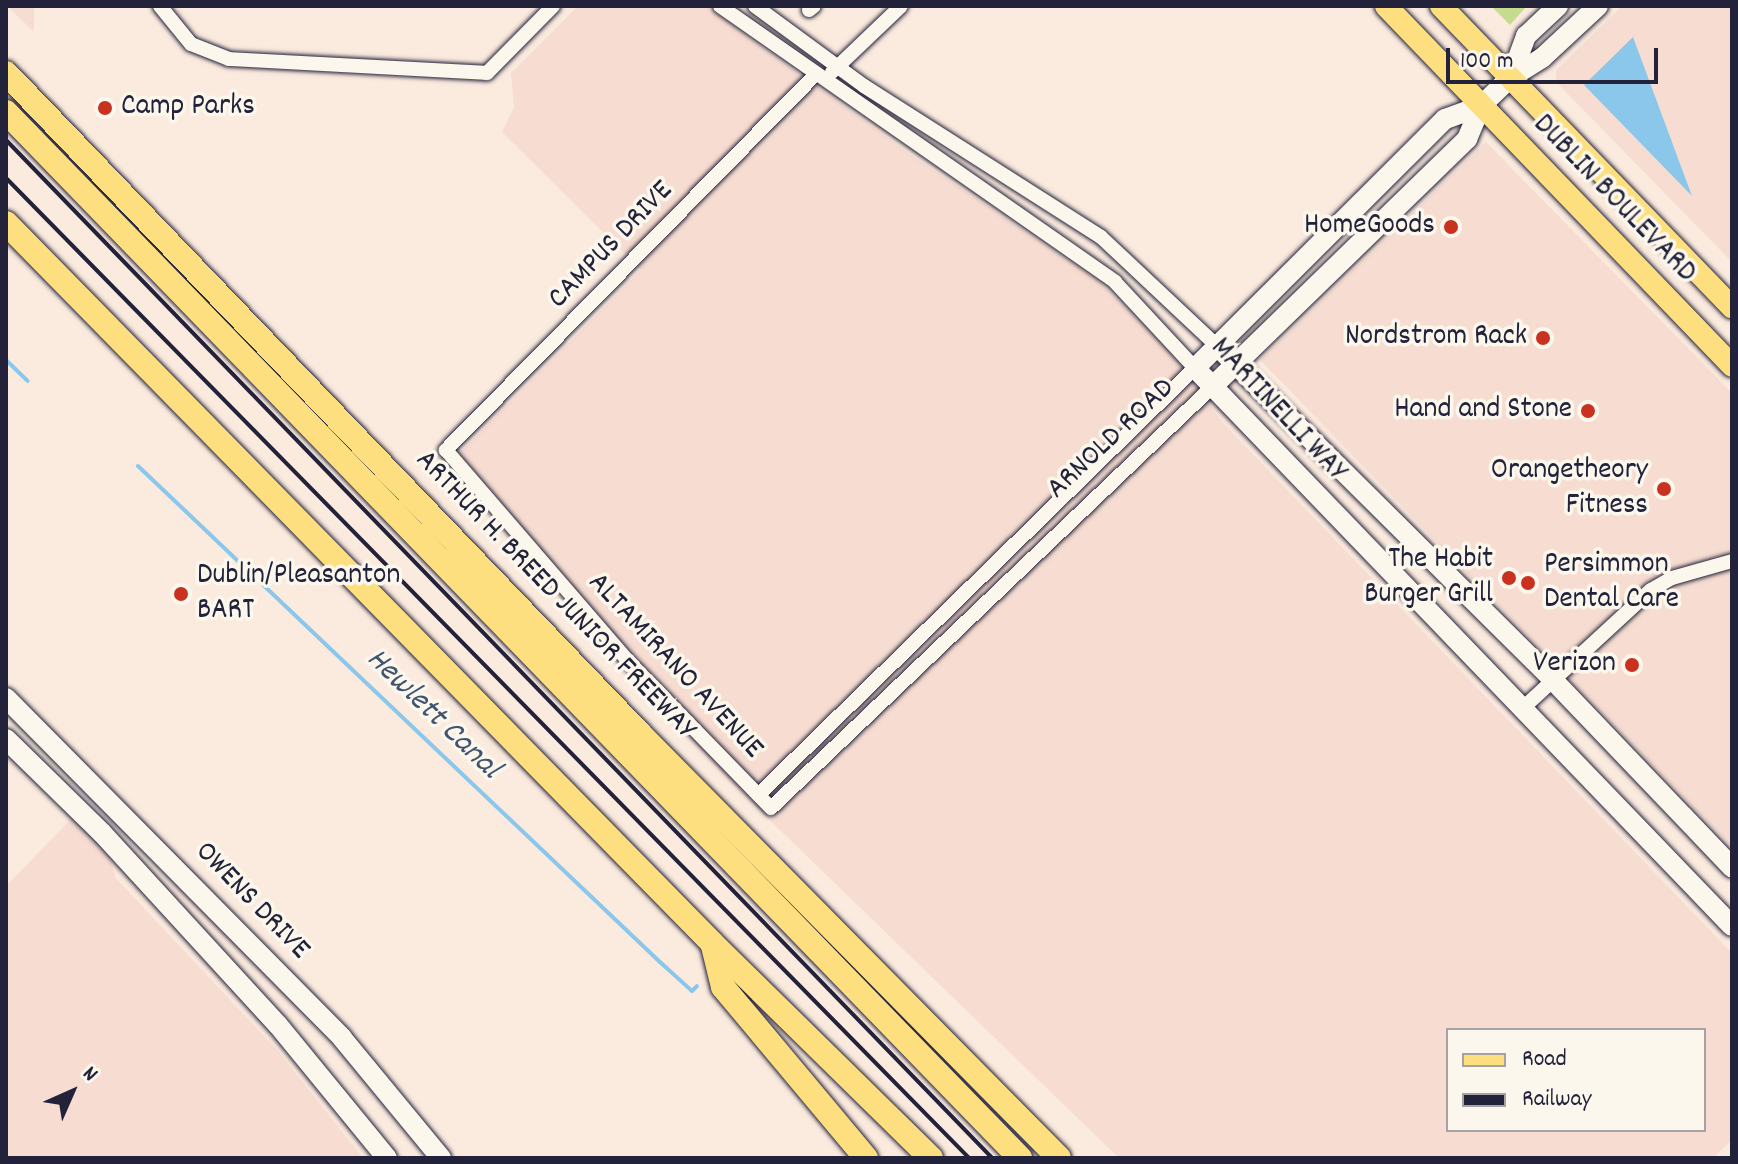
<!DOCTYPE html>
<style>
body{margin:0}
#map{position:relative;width:1738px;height:1164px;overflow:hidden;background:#fbeade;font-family:Dekko,sans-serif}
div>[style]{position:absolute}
.built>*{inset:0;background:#f7ddd1}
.green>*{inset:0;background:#c6db90}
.water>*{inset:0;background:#8bc7eb}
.stream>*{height:4px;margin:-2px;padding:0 2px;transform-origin:2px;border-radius:2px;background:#8bc7eb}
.roads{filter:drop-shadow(0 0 2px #22223b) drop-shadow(0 0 2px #22223b)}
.street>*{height:14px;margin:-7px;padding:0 7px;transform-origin:7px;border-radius:7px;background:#fbf7ec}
.secondary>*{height:20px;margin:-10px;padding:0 10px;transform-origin:10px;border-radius:10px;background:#fbf7ec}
.primary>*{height:22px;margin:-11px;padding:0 11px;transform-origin:11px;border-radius:11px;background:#fedf80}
.highway>*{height:24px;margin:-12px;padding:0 12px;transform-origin:12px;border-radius:12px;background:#fedf80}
.rail>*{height:4px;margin:-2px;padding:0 2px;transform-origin:2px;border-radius:2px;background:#22223b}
.dots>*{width:22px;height:22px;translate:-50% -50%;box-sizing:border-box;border:4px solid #fbf7ec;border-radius:50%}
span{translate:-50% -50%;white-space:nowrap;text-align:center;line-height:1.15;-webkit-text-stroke:7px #fbf7ec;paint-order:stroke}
.poi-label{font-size:30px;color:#22223b}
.left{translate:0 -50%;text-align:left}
.right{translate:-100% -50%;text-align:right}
.street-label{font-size:30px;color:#22223b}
.water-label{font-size:32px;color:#425470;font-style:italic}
.frame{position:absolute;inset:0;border:8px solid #22223b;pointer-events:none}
.legend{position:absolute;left:1446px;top:1028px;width:260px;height:104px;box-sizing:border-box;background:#fbf7ec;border:2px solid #a4a2a5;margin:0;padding:10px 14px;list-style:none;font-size:24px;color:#22223b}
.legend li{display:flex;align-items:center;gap:16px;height:40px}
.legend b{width:40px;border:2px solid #a4a2a5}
.north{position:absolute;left:32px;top:1052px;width:80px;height:80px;-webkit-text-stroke:6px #fbf7ec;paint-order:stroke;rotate:45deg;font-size:22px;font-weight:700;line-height:32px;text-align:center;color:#22223b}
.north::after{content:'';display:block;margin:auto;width:28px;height:36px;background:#22223b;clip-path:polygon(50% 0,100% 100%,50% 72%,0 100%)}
.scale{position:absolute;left:1446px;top:48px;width:212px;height:36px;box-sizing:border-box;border:4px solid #22223b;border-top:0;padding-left:10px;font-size:24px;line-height:28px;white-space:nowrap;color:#22223b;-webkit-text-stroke:6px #fbf7ec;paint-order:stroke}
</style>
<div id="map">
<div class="built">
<div style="clip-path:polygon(7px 6px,34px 6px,34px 32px)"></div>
<div style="clip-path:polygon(evenodd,578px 6px,706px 6px,911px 155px,1099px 281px,1174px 356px,1223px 423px,1732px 953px,1732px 1140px,1713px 1158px,1119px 1158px,728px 780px,448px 465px,641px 270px,502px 132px,514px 107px,511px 73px,578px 6px,1448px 1030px,1704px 1030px,1704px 1130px,1448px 1130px,1448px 1030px)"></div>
<div style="clip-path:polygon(1622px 6px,1732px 6px,1732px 262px,1556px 82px,1556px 70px)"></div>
<div style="clip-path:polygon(1486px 142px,1732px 393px,1732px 847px,1260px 360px)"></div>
<div style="clip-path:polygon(73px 817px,109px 852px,115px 877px,278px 1051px,363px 1158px,6px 1158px,6px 886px)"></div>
</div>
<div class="green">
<div style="clip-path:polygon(1491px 6px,1527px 6px,1510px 25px)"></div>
</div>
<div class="water">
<div style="clip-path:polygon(1633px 37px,1692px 196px,1584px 85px)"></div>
</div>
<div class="stream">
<div style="left:6px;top:360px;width:30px;rotate:44deg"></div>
<div style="left:138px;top:466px;width:720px;rotate:43.54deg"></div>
<div style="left:660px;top:962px;width:43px;rotate:42.2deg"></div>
<div style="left:692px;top:991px;width:7px;rotate:-45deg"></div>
</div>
<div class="roads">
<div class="street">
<div style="left:160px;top:6px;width:49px;rotate:50.8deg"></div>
<div style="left:191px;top:44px;width:41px;rotate:21.5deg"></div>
<div style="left:229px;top:59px;width:258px;rotate:3.1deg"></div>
<div style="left:487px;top:73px;width:94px;rotate:-45.4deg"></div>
<div style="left:720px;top:6px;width:482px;rotate:34.9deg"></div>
<div style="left:1115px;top:282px;width:117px;rotate:47.1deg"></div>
<div style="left:1195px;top:368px;width:611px;rotate:135.66deg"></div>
<div style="left:755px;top:6px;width:135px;rotate:36.3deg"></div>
<div style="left:864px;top:86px;width:281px;rotate:32.5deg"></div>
<div style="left:1101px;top:237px;width:159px;rotate:43.2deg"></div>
<div style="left:809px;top:10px;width:6px;rotate:-39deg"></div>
<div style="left:832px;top:72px;width:95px;rotate:-43.7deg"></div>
<div style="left:814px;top:76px;width:525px;rotate:134.54deg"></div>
<div style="left:446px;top:450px;width:277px;rotate:49.2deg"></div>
<div style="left:627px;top:660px;width:206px;rotate:45.8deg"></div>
<div style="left:771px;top:808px;width:610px;rotate:-43.67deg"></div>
<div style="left:1523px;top:708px;width:174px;rotate:-42.7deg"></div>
<div style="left:1651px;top:590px;width:24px;rotate:-30deg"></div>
<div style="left:1672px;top:578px;width:62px;rotate:-15.8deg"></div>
</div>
<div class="secondary">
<div style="left:1598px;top:6px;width:76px;rotate:137.1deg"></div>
<div style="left:1542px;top:58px;width:36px;rotate:148deg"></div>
<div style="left:1511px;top:77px;width:42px;rotate:136deg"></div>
<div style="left:1481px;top:106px;width:38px;rotate:160deg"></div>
<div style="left:1445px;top:119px;width:353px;rotate:135.1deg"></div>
<div style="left:1195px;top:368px;width:774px;rotate:46.1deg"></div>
<div style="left:1511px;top:77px;width:44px;rotate:-69.9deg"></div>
<div style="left:1526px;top:36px;width:44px;rotate:-43.2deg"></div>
<div style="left:1217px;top:346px;width:474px;rotate:44.8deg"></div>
<div style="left:1553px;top:680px;width:259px;rotate:46.3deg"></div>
<div style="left:1212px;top:387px;width:356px;rotate:-44.2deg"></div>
<div style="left:1467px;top:139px;width:36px;rotate:-67deg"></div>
<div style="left:6px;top:698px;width:478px;rotate:45.3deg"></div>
<div style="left:342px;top:1038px;width:156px;rotate:50.5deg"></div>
<div style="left:6px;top:739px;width:134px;rotate:44.4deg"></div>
<div style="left:102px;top:833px;width:260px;rotate:47.5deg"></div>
<div style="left:278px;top:1025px;width:172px;rotate:50.7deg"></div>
</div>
<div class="primary">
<div style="left:1386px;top:6px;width:499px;rotate:46.1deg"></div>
<div style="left:1441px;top:6px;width:419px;rotate:46deg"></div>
</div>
<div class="highway">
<div style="left:6px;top:73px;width:919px;rotate:46.19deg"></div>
<div style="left:642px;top:736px;width:593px;rotate:45.34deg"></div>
<div style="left:6px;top:112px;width:1457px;rotate:45.89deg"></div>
<div style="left:6px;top:223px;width:1008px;rotate:45.56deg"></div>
<div style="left:712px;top:943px;width:307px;rotate:44.5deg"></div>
<div style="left:713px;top:946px;width:42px;rotate:76.3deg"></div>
<div style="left:723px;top:987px;width:223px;rotate:50.1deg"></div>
</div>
</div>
<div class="rail">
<div style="left:6px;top:140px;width:1417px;rotate:45.91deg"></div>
<div style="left:6px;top:178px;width:1374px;rotate:45.5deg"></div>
</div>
<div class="dots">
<div style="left:105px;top:108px;background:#c8321e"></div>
<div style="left:1451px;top:227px;background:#c8321e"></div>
<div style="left:1543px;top:338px;background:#c8321e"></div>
<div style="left:1588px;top:411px;background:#c8321e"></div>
<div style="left:1664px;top:489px;background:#c8321e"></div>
<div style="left:1509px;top:578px;background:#c8321e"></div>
<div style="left:1528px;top:583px;background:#c8321e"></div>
<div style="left:181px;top:594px;background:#c8321e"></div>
<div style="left:1632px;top:665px;background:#c8321e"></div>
</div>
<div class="poi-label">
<span class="left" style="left:121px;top:108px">Camp Parks</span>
<span class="right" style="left:1435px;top:227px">HomeGoods</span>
<span class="right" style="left:1527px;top:338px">Nordstrom Rack</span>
<span class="right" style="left:1572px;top:411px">Hand and Stone</span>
<span class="right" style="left:1648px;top:489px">Orangetheory<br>Fitness</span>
<span class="right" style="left:1493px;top:578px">The Habit<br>Burger Grill</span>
<span class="left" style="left:1544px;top:583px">Persimmon<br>Dental Care</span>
<span class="left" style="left:197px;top:594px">Dublin/Pleasanton<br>BART</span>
<span class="right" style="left:1616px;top:665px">Verizon</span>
</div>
<div class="street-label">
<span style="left:1613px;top:200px;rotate:46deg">DUBLIN BOULEVARD</span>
<span style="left:612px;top:246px;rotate:-46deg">CAMPUS DRIVE</span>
<span style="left:1277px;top:411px;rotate:47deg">MARTINELLI WAY</span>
<span style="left:1112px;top:440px;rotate:-43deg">ARNOLD ROAD</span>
<span style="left:554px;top:596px;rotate:46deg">ARTHUR H. BREED JUNIOR FREEWAY</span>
<span style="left:674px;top:667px;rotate:47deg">ALTAMIRANO AVENUE</span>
<span style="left:251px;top:902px;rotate:46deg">OWENS DRIVE</span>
</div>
<div class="water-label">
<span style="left:432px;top:715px;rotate:44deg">Hewlett Canal</span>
</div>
<div class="frame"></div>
<ul class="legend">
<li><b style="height:10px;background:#fedf80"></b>Road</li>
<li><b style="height:10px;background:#22223b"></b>Railway</li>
</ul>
<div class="north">N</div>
<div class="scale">100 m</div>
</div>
